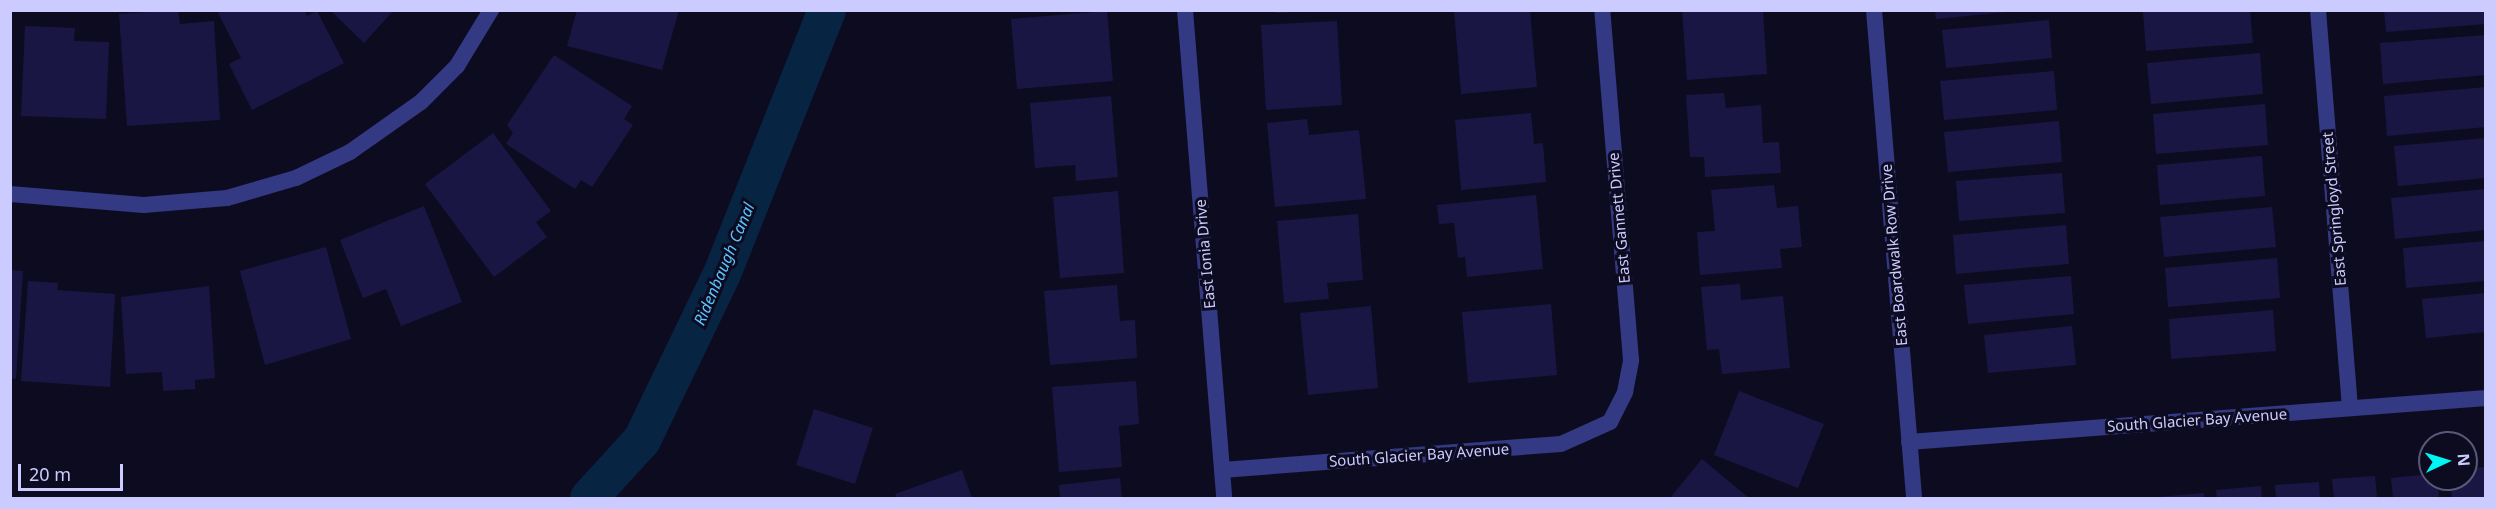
<!DOCTYPE html>
<style>
body{margin:0}
#map{position:relative;width:2496px;height:509px;overflow:hidden;background:#0d0b20;font-family:"Noto Sans",sans-serif}
div>[style]{position:absolute}
.canal>*{height:38px;margin:-19px;padding:0 19px;transform-origin:19px;border-radius:19px;background:#082443}
.building>*{inset:0;background:#1a1643}
.minor>*{height:16px;margin:-8px;padding:0 8px;transform-origin:8px;border-radius:8px;background:#333983}
span{translate:-50% -50%;white-space:nowrap;text-align:center;line-height:1.15;-webkit-text-stroke:6px #0d0b20;paint-order:stroke}
.street-label{font-size:15px;color:#cbcbff}
.water-label{font-size:16px;color:#59c4ff;font-style:italic}
.frame{position:absolute;inset:0;border:12px solid #cbcbff;pointer-events:none}
.north{position:absolute;left:2418px;top:431px;width:60px;height:60px;box-sizing:border-box;background:#0d0b20;border:2px solid #595879;border-radius:50%;rotate:86deg;font-size:16px;font-weight:700;line-height:24px;text-align:center;color:#cbcbff}
.north::after{content:'';display:block;margin:auto;width:21px;height:27px;background:#00f6f3;clip-path:polygon(50% 0,100% 100%,50% 72%,0 100%)}
.scale{position:absolute;left:18px;top:464px;width:105px;height:27px;box-sizing:border-box;border:3px solid #cbcbff;border-top:0;padding-left:8px;font-size:18px;line-height:21px;white-space:nowrap;color:#cbcbff;-webkit-text-stroke:4px #0d0b20;paint-order:stroke}
</style>
<div id="map">
<div class="canal">
<div style="left:589px;top:498px;width:79px;rotate:-47.6deg"></div>
<div style="left:642px;top:440px;width:184px;rotate:-64.3deg"></div>
<div style="left:722px;top:274px;width:284px;rotate:-68.3deg"></div>
</div>
<div class="building">
<div style="clip-path:polygon(178px 10px,180px 24px,214px 21px,220px 120px,127px 126px,119px 14px)"></div>
<div style="clip-path:polygon(223px 10px,304px 10px,307px 16px,317px 11px,344px 63px,252px 110px,229px 64px,241px 58px,218px 13px)"></div>
<div style="clip-path:polygon(330px 10px,394px 10px,364px 43px)"></div>
<div style="clip-path:polygon(577px 10px,679px 10px,662px 70px,567px 46px)"></div>
<div style="clip-path:polygon(1277px 10px,1292px 10px,1293px 12px,1277px 13px)"></div>
<div style="clip-path:polygon(1530px 10px,1537px 87px,1461px 94px,1454px 11px)"></div>
<div style="clip-path:polygon(1682px 10px,1763px 10px,1767px 74px,1687px 80px)"></div>
<div style="clip-path:polygon(1935px 10px,2006px 10px,2006px 12px,1936px 19px)"></div>
<div style="clip-path:polygon(2250px 10px,2253px 43px,2146px 51px,2143px 12px)"></div>
<div style="clip-path:polygon(2384px 10px,2486px 10px,2486px 24px,2386px 32px)"></div>
<div style="clip-path:polygon(1107px 11px,1113px 81px,1017px 89px,1011px 19px)"></div>
<div style="clip-path:polygon(2049px 20px,2052px 58px,1946px 68px,1942px 30px)"></div>
<div style="clip-path:polygon(1337px 21px,1342px 105px,1266px 110px,1261px 25px)"></div>
<div style="clip-path:polygon(25px 26px,75px 28px,74px 41px,109px 42px,106px 119px,21px 116px)"></div>
<div style="clip-path:polygon(2486px 35px,2486px 75px,2383px 84px,2380px 43px)"></div>
<div style="clip-path:polygon(2260px 53px,2263px 94px,2151px 104px,2147px 63px)"></div>
<div style="clip-path:polygon(554px 55px,632px 106px,624px 119px,633px 125px,592px 187px,581px 180px,575px 189px,506px 144px,513px 133px,507px 125px)"></div>
<div style="clip-path:polygon(2054px 71px,2057px 110px,1944px 120px,1940px 81px)"></div>
<div style="clip-path:polygon(2486px 87px,2486px 127px,2387px 136px,2384px 96px)"></div>
<div style="clip-path:polygon(1724px 93px,1726px 108px,1761px 105px,1763px 143px,1779px 142px,1781px 173px,1705px 177px,1704px 157px,1690px 157px,1686px 95px)"></div>
<div style="clip-path:polygon(1111px 96px,1118px 177px,1076px 181px,1075px 165px,1035px 168px,1030px 103px)"></div>
<div style="clip-path:polygon(2265px 104px,2268px 145px,2156px 154px,2153px 114px)"></div>
<div style="clip-path:polygon(1531px 113px,1534px 144px,1543px 143px,1546px 182px,1461px 190px,1455px 120px)"></div>
<div style="clip-path:polygon(1307px 119px,1309px 135px,1359px 130px,1366px 199px,1275px 207px,1267px 123px)"></div>
<div style="clip-path:polygon(2059px 121px,2062px 162px,1948px 172px,1944px 132px)"></div>
<div style="clip-path:polygon(493px 133px,551px 211px,536px 222px,547px 237px,494px 277px,425px 184px)"></div>
<div style="clip-path:polygon(2486px 138px,2486px 178px,2398px 186px,2394px 146px)"></div>
<div style="clip-path:polygon(2262px 156px,2265px 196px,2160px 205px,2157px 165px)"></div>
<div style="clip-path:polygon(2062px 173px,2065px 213px,1959px 221px,1956px 181px)"></div>
<div style="clip-path:polygon(1774px 185px,1777px 208px,1798px 206px,1802px 247px,1780px 249px,1782px 268px,1700px 275px,1697px 232px,1715px 231px,1711px 190px)"></div>
<div style="clip-path:polygon(2486px 189px,2486px 230px,2395px 239px,2391px 198px)"></div>
<div style="clip-path:polygon(1118px 191px,1124px 273px,1060px 278px,1053px 197px)"></div>
<div style="clip-path:polygon(1536px 195px,1543px 269px,1467px 277px,1465px 257px,1458px 258px,1454px 223px,1439px 224px,1437px 205px)"></div>
<div style="clip-path:polygon(424px 206px,462px 302px,401px 326px,386px 289px,363px 298px,340px 240px)"></div>
<div style="clip-path:polygon(2272px 207px,2276px 247px,2164px 257px,2160px 217px)"></div>
<div style="clip-path:polygon(1358px 214px,1363px 280px,1327px 283px,1329px 299px,1284px 303px,1277px 221px)"></div>
<div style="clip-path:polygon(2066px 225px,2069px 264px,1956px 274px,1953px 235px)"></div>
<div style="clip-path:polygon(2486px 241px,2486px 281px,2406px 288px,2403px 248px)"></div>
<div style="clip-path:polygon(326px 247px,351px 339px,265px 365px,240px 271px)"></div>
<div style="clip-path:polygon(2277px 258px,2280px 298px,2168px 307px,2165px 268px)"></div>
<div style="clip-path:polygon(10px 270px,23px 271px,16px 379px,10px 378px)"></div>
<div style="clip-path:polygon(2071px 276px,2074px 314px,1968px 324px,1964px 285px)"></div>
<div style="clip-path:polygon(28px 281px,58px 283px,57px 290px,115px 294px,110px 387px,21px 381px)"></div>
<div style="clip-path:polygon(1740px 284px,1741px 300px,1783px 296px,1790px 368px,1722px 374px,1719px 349px,1707px 350px,1701px 287px)"></div>
<div style="clip-path:polygon(1117px 285px,1120px 321px,1135px 320px,1137px 358px,1050px 365px,1044px 291px)"></div>
<div style="clip-path:polygon(209px 286px,215px 378px,195px 380px,195px 389px,163px 391px,162px 372px,126px 374px,121px 297px)"></div>
<div style="clip-path:polygon(2486px 293px,2486px 332px,2426px 338px,2422px 299px)"></div>
<div style="clip-path:polygon(1551px 304px,1557px 375px,1468px 383px,1462px 312px)"></div>
<div style="clip-path:polygon(1371px 306px,1378px 388px,1308px 395px,1300px 313px)"></div>
<div style="clip-path:polygon(2273px 310px,2276px 351px,2171px 359px,2169px 319px)"></div>
<div style="clip-path:polygon(2072px 326px,2076px 365px,1988px 373px,1984px 335px)"></div>
<div style="clip-path:polygon(1136px 381px,1139px 424px,1119px 426px,1122px 467px,1059px 472px,1052px 387px)"></div>
<div style="clip-path:polygon(1739px 391px,1824px 424px,1798px 488px,1714px 455px)"></div>
<div style="clip-path:polygon(814px 409px,873px 428px,855px 484px,796px 465px)"></div>
<div style="clip-path:polygon(1702px 459px,1749px 498px,1670px 498px)"></div>
<div style="clip-path:polygon(2486px 467px,2486px 498px,2452px 498px,2450px 479px,2466px 479px,2466px 468px)"></div>
<div style="clip-path:polygon(962px 470px,972px 498px,897px 498px,895px 494px)"></div>
<div style="clip-path:polygon(2430px 474px,2438px 479px,2439px 498px,2393px 498px,2391px 478px)"></div>
<div style="clip-path:polygon(2375px 476px,2377px 498px,2334px 498px,2332px 479px)"></div>
<div style="clip-path:polygon(1120px 478px,1122px 498px,1060px 498px,1059px 485px)"></div>
<div style="clip-path:polygon(2319px 482px,2320px 498px,2276px 498px,2275px 485px)"></div>
<div style="clip-path:polygon(2261px 486px,2262px 498px,2217px 498px,2216px 490px)"></div>
<div style="clip-path:polygon(2204px 493px,2204px 498px,2157px 498px,2157px 497px)"></div>
</div>
<div class="minor">
<div style="left:1185px;top:10px;width:490px;rotate:85.4deg"></div>
<div style="left:1874px;top:10px;width:490px;rotate:85.3deg"></div>
<div style="left:2318px;top:10px;width:399px;rotate:85.4deg"></div>
<div style="left:10px;top:194px;width:134px;rotate:4.7deg"></div>
<div style="left:144px;top:205px;width:83px;rotate:-4.8deg"></div>
<div style="left:227px;top:198px;width:72px;rotate:-16.2deg"></div>
<div style="left:296px;top:178px;width:60px;rotate:-25.7deg"></div>
<div style="left:350px;top:152px;width:87px;rotate:-35.2deg"></div>
<div style="left:421px;top:102px;width:51px;rotate:-45deg"></div>
<div style="left:457px;top:66px;width:66px;rotate:-58.7deg"></div>
<div style="left:1909px;top:442px;width:579px;rotate:-4.36deg"></div>
<div style="left:1222px;top:470px;width:340px;rotate:-4.4deg"></div>
<div style="left:1561px;top:444px;width:54px;rotate:-24.2deg"></div>
<div style="left:1610px;top:422px;width:34px;rotate:-63deg"></div>
<div style="left:1625px;top:392px;width:33px;rotate:-79deg"></div>
<div style="left:1631px;top:360px;width:351px;rotate:-94.7deg"></div>
</div>
<div class="street-label">
<span style="left:2334px;top:209px;rotate:-95deg">East Springloyd Street</span>
<span style="left:1619px;top:218px;rotate:-95deg">East Gannett Drive</span>
<span style="left:1205px;top:254px;rotate:-95deg">East Ionia Drive</span>
<span style="left:1894px;top:255px;rotate:-95deg">East Boardwalk Row Drive</span>
<span style="left:2197px;top:420px;rotate:-4deg">South Glacier Bay Avenue</span>
<span style="left:1419px;top:455px;rotate:-4deg">South Glacier Bay Avenue</span>
</div>
<div class="water-label">
<span style="left:724px;top:264px;rotate:-67deg">Ridenbaugh Canal</span>
</div>
<div class="frame"></div>
<div class="north">N</div>
<div class="scale">20 m</div>
</div>
